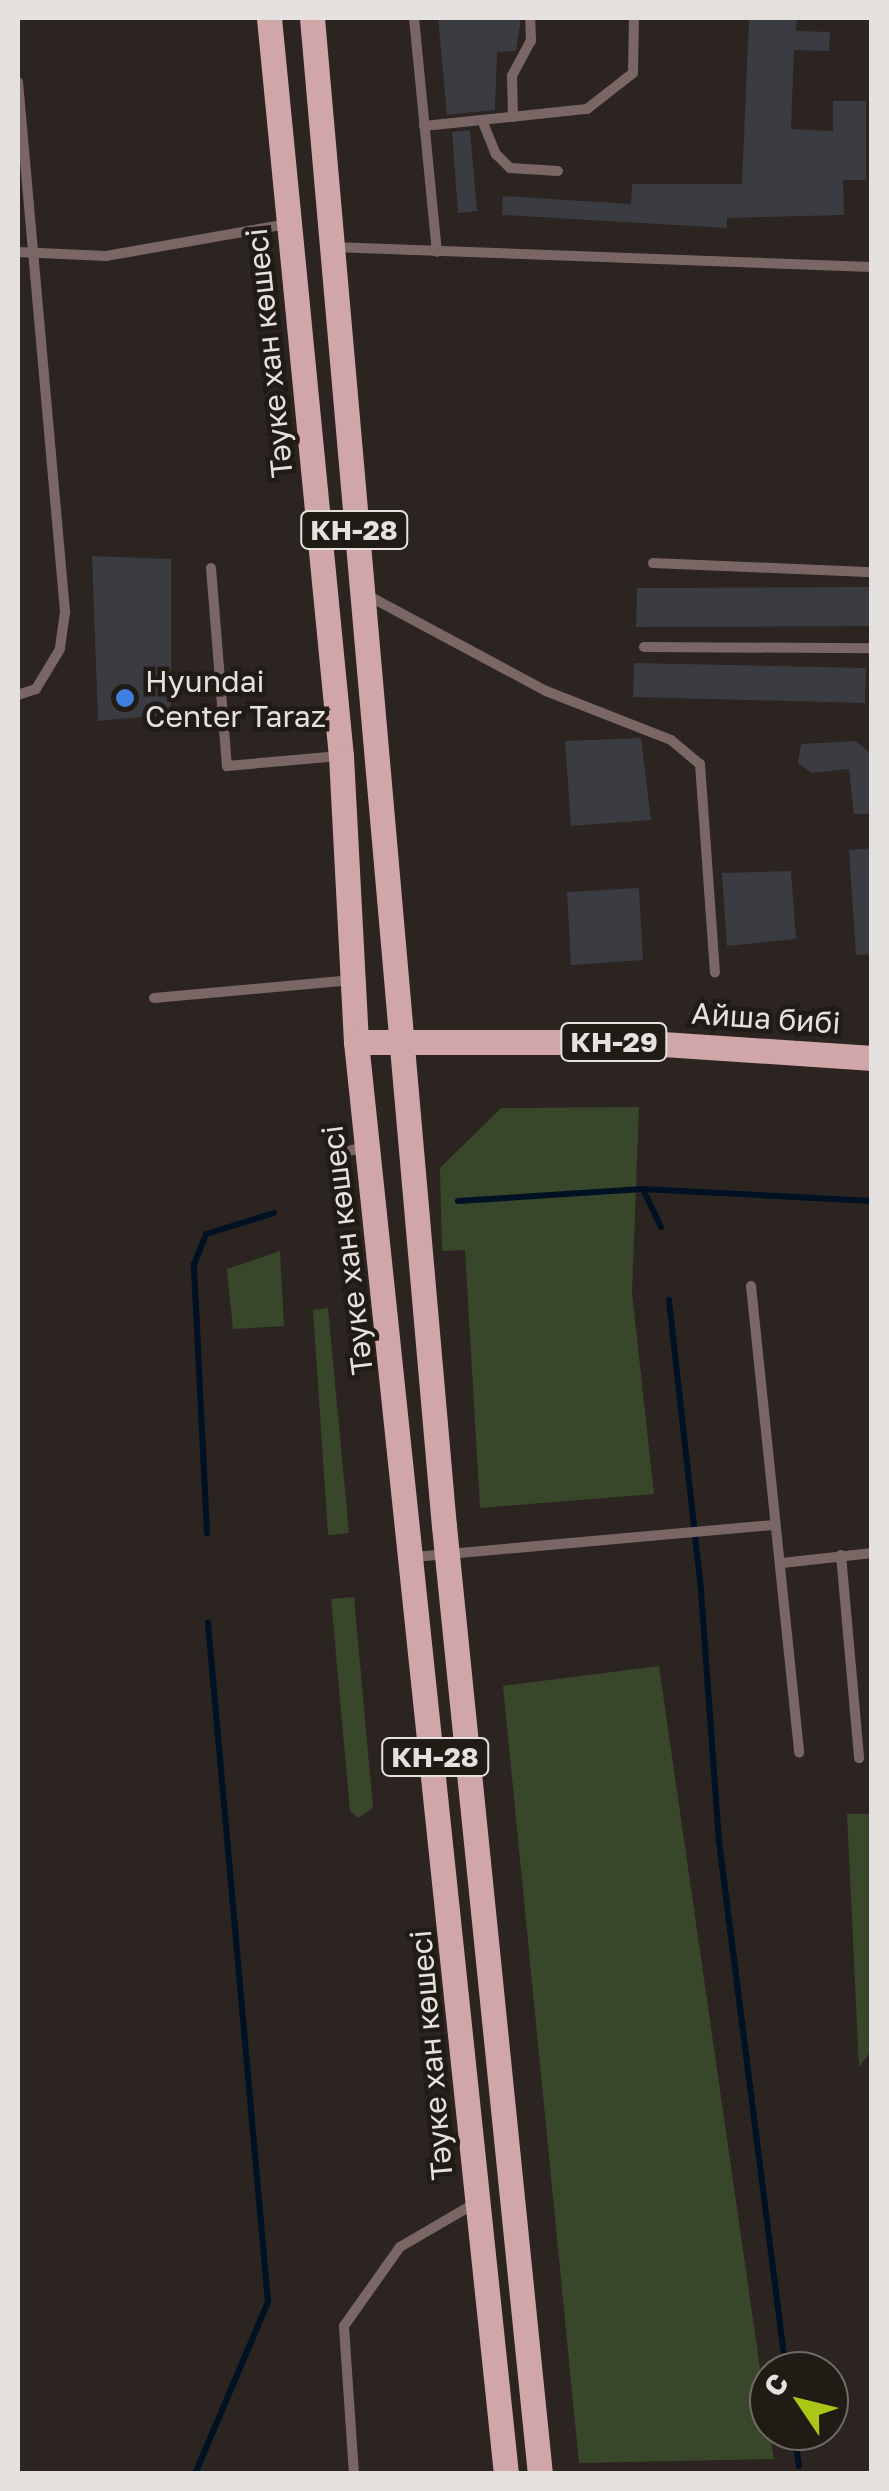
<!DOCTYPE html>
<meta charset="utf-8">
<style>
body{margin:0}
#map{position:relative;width:889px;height:2491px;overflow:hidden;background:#2b2420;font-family:"Golos Text",sans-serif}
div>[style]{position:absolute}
.green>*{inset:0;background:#38472a}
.stream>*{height:6px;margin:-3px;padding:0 3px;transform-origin:3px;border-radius:3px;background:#001124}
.building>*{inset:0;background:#3b3b42}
.service>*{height:10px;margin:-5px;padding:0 5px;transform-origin:5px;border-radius:5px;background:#7b6666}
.primary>*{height:25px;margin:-12.5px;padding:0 12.5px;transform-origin:12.5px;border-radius:12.5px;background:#d1a6a8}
.dots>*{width:28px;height:28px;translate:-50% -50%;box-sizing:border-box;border:5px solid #211b16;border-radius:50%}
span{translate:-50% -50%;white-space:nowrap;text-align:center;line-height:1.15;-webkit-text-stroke:9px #211b16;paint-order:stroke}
.shield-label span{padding:2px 8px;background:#211b16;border:2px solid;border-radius:8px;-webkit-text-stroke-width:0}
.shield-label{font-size:28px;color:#e5e1de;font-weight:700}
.street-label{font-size:30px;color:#e5e1de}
.poi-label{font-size:30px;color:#e5e1de}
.left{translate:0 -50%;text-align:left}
.frame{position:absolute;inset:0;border:20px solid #e5e1de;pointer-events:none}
.north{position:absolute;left:749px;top:2351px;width:100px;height:100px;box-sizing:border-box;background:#211b16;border:2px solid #6f6a66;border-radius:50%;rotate:305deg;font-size:28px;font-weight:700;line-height:40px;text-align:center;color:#e5e1de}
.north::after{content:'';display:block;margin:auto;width:35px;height:45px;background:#aac718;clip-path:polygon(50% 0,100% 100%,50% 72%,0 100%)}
</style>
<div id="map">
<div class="green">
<div style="clip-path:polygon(639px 1107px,632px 1293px,654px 1494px,480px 1508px,465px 1250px,442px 1251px,440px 1168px,501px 1108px)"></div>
<div style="clip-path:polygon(280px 1251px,284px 1326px,233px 1329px,227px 1269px)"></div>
<div style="clip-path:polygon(328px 1308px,349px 1533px,328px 1535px,313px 1310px)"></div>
<div style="clip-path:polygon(354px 1597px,373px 1808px,358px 1818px,350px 1811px,331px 1599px)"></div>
<div style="clip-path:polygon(659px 1666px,769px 2431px,774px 2459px,579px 2463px,503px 1686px)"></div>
<div style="clip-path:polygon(847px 1814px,872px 1814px,872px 2050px,859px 2067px)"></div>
</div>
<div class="stream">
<div style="left:643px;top:1189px;width:229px;rotate:3deg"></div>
<div style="left:458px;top:1201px;width:185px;rotate:-3.7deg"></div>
<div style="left:643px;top:1189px;width:42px;rotate:64.7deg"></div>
<div style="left:669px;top:1300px;width:293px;rotate:83.7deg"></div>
<div style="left:701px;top:1591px;width:251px;rotate:85.9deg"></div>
<div style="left:719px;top:1841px;width:534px;rotate:82.8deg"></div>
<div style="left:207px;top:1533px;width:269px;rotate:-92.8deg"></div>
<div style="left:194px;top:1264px;width:32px;rotate:-68deg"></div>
<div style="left:206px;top:1234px;width:71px;rotate:-17.2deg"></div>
<div style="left:794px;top:2431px;width:35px;rotate:82deg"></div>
<div style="left:195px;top:2474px;width:187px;rotate:-67deg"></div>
<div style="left:268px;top:2302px;width:682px;rotate:-95.05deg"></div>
</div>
<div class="building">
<div style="clip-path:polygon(438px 18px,521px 18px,516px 51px,497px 52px,495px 110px,447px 115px)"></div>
<div style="clip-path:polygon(749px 18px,797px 18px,796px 31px,830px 32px,829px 51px,794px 50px,791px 129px,833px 131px,833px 101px,866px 101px,866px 180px,843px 180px,844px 215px,727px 218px,727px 228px,502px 215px,503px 196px,631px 204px,632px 184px,742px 184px)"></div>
<div style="clip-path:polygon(470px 130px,477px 211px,458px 213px,452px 132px)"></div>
<div style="clip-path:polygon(92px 556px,171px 559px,171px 714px,98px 721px)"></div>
<div style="clip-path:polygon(872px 587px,872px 626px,636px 627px,637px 588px)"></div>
<div style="clip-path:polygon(634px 663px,866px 668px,865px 703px,633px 697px)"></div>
<div style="clip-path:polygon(641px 738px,651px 820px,571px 826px,565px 741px)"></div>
<div style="clip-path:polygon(855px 741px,872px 754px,872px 814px,854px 814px,849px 769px,812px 773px,798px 763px,801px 744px)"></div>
<div style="clip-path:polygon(872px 848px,872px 954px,856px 955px,849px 850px)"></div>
<div style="clip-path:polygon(791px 871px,796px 939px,727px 946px,722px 873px)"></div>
<div style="clip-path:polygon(639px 888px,643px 960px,571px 965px,567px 892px)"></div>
</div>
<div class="service">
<div style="left:414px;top:18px;width:235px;rotate:84.4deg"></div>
<div style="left:18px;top:82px;width:532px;rotate:84.93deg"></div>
<div style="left:65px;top:612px;width:37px;rotate:98deg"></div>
<div style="left:60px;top:649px;width:47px;rotate:121deg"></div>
<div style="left:36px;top:689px;width:19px;rotate:162deg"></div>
<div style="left:513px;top:117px;width:41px;rotate:-91.4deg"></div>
<div style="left:512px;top:76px;width:40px;rotate:-62deg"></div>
<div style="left:531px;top:41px;width:23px;rotate:-92deg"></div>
<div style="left:482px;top:120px;width:37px;rotate:68deg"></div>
<div style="left:496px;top:154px;width:20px;rotate:45deg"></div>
<div style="left:510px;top:168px;width:48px;rotate:3.6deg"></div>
<div style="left:424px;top:126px;width:164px;rotate:-6deg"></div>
<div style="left:587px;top:109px;width:58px;rotate:-38deg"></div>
<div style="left:633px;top:73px;width:55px;rotate:-89deg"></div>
<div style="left:333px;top:247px;width:539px;rotate:2.13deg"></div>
<div style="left:18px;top:252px;width:88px;rotate:2.6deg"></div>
<div style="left:106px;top:256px;width:185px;rotate:-10deg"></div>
<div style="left:653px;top:563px;width:219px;rotate:2.4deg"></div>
<div style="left:211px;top:568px;width:199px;rotate:85.4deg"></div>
<div style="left:227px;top:766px;width:113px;rotate:-5.1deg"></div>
<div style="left:365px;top:594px;width:205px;rotate:28.2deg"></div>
<div style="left:546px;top:691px;width:134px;rotate:21.4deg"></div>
<div style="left:671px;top:740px;width:38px;rotate:40deg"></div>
<div style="left:700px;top:764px;width:209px;rotate:85.9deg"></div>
<div style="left:644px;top:647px;width:228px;rotate:0.3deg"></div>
<div style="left:154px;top:998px;width:199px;rotate:-5.2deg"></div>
<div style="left:343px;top:1152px;width:24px;rotate:-12deg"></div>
<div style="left:751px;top:1286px;width:469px;rotate:84.1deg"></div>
<div style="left:841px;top:1555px;width:204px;rotate:84.9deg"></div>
<div style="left:414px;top:1557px;width:361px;rotate:-5.1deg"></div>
<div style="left:782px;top:1563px;width:91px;rotate:-6.3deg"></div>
<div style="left:354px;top:2474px;width:148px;rotate:-93.9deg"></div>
<div style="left:344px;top:2326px;width:97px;rotate:-54.7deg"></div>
<div style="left:400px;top:2247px;width:89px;rotate:-30.3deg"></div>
</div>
<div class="primary">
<div style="left:269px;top:18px;width:742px;rotate:84.43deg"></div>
<div style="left:341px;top:756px;width:286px;rotate:87deg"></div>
<div style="left:356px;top:1042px;width:1440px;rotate:84.02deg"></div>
<div style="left:312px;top:18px;width:1514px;rotate:85deg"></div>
<div style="left:444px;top:1526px;width:953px;rotate:84.22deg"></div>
<div style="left:356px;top:1042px;width:277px"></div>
<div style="left:633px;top:1042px;width:240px;rotate:3.8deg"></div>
</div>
<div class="dots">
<div style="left:125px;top:698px;background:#3f7fe0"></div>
</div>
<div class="shield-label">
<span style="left:354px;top:530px">КН-28</span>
<span style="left:614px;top:1042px">КН-29</span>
<span style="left:435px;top:1757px">КН-28</span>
</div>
<div class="street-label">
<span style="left:269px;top:353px;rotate:-96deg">Тәуке хан көшесі</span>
<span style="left:766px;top:1018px;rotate:4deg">Айша бибі</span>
<span style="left:347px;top:1250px;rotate:-97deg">Тәуке хан көшесі</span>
<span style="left:431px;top:2055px;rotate:-95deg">Тәуке хан көшесі</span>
</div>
<div class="poi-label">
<span class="left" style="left:145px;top:698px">Hyundai<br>Center Taraz</span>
</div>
<div class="frame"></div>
<div class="north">С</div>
</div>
